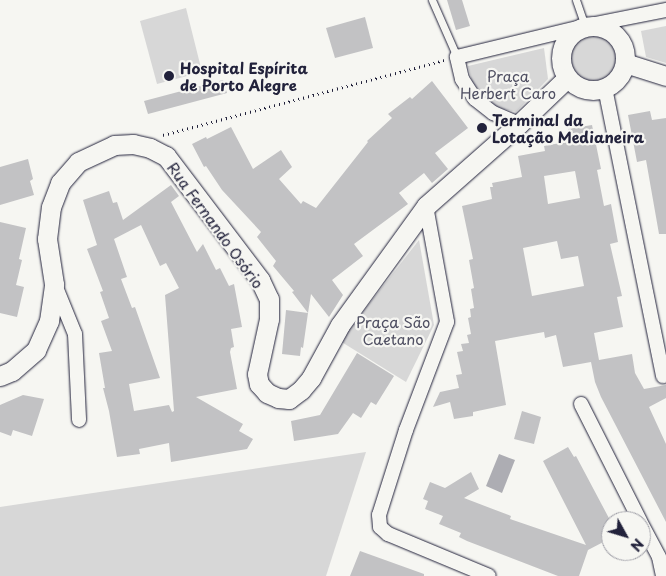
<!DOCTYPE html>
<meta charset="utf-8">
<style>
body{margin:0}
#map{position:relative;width:666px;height:576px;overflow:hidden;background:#f6f6f2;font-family:"Playpen Sans",sans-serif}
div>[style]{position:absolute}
.green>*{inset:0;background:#d7d7d7}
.round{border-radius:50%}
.water>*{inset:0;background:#adadb3}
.building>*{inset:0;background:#c2c2c4}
.path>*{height:3px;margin-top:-1.5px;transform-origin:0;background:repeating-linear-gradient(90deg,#22223b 0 1px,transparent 0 5px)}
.roads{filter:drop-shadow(0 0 1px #22223b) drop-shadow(0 0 1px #22223b)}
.lane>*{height:7px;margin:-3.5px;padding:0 3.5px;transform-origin:3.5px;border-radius:3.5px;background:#f6f6f2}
.street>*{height:14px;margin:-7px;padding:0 7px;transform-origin:7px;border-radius:7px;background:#f6f6f2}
.secondary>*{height:19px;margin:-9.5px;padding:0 9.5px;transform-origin:9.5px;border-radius:9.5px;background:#f6f6f2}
.secondary>.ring{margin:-9.5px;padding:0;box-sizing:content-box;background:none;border:19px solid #f6f6f2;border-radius:50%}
.dots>*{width:14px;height:14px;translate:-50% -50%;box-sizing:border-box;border:2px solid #f6f6f2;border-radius:50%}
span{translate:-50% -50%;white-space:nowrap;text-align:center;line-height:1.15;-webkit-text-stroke:4.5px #f6f6f2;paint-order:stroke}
.poi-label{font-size:15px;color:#22223b;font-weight:700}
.left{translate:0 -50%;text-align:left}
.park-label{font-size:15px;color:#4f4f62}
.street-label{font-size:15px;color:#22223b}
.north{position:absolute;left:601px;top:511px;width:50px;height:50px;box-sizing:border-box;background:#f6f6f2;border:1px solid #a1a1a9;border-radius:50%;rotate:129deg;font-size:14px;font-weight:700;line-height:20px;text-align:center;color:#22223b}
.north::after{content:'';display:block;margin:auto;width:18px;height:22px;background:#22223b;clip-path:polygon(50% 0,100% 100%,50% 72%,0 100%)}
</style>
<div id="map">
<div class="green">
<div style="clip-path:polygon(186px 8px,202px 72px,157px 84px,140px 21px)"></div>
<div style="clip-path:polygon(666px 26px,666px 63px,646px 57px,641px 31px)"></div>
<div class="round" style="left:567px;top:32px;width:52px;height:52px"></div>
<div style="clip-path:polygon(544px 48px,548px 79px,516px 112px,499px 108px,485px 98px,472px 82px,468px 66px)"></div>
<div style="clip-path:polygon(419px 240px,434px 325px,406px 382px,340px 341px)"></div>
<div style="clip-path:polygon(366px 452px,326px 576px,0 576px,0 507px)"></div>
</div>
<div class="water">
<div style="clip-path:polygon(499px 454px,515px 460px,502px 493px,486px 486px)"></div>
</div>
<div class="building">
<div style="clip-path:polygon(447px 0,462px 0,470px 26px,456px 30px)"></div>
<div style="clip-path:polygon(365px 17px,373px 48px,335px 58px,326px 28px)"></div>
<div style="clip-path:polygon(223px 80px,227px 93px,148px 114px,144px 101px)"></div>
<div style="clip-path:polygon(432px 81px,468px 128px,435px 153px,448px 169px,432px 183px,424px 173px,399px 193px,408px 204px,354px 244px,363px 256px,332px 280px,343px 295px,329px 317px,311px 294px,308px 313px,292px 292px,294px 291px,273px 266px,276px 261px,257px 237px,261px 232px,222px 190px,206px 166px,204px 167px,192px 144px,206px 137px,207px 139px,231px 127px,253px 169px,281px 150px,292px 167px,279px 179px,301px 204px,303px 201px,316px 208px,368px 142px,367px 141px,392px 118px,388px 114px,410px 97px,412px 99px)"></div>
<div style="clip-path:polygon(650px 111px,652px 120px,666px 118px,666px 234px,659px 234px,646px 160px,637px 162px,628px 115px)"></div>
<div style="clip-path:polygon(evenodd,592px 125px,601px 169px,597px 170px,604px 206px,611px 204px,618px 242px,610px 244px,622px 296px,617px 297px,623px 327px,594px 333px,599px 360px,632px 354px,635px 373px,644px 389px,666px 385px,666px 398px,649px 407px,666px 444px,666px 522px,601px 397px,595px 382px,591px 362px,563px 367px,556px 335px,545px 338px,544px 332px,495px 341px,506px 405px,473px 412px,473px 416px,454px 419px,450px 402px,433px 407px,440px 392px,459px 388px,456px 375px,462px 374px,457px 352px,463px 351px,461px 344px,469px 343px,467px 335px,471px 334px,468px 318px,471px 317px,470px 309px,474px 308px,471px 289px,474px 288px,469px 260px,473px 259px,462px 206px,492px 199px,490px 187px,493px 187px,492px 183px,522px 177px,518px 156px,545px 151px,544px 146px,571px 141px,568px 129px,592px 125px,575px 171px,580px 198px,548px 204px,544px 176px,575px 171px,592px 125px,557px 241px,561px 259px,578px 256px,584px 286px,532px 296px,523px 248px,557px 241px)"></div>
<div style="clip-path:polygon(28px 159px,33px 179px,30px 181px,34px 195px,0 205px,0 167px)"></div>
<div style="clip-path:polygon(evenodd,171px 185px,179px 196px,171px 202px,197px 252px,203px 244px,216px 270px,220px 268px,229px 286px,234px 284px,242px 327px,231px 329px,234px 347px,231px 348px,230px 352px,237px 389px,196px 397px,243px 424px,239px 431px,253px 439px,247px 449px,171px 462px,169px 443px,139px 449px,140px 454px,117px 457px,109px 411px,103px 388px,105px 388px,99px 353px,112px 351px,101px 321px,109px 318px,100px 292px,103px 291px,87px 249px,97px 245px,83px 200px,109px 191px,113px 203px,117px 202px,123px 220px,171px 185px,141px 225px,160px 266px,166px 263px,179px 288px,165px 295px,174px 411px,172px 412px,169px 405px,134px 411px,129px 384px,160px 378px,135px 307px,132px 308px,121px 279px,127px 277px,114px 239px,141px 225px)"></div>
<div style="clip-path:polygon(0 222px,26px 228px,19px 259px,22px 260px,16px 285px,24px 287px,17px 317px,0 313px)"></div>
<div style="clip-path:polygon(286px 310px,308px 313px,303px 348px,301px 347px,300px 356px,282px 354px)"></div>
<div style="clip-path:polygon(357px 353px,394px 376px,376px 405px,371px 402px,361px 418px,353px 413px,338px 434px,294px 441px,291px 421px,320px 415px)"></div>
<div style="clip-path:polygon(23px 395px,44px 399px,32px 436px,13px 430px,11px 436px,0 432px,0 405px)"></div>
<div style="clip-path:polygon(522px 411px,541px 417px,534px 444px,514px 439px)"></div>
<div style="clip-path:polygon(568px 447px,574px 457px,576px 456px,611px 522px,611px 538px,588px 550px,579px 576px,558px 576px,467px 541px,459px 537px,461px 533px,439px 524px,443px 516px,425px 509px,428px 501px,423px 499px,430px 482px,445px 488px,471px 472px,479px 489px,464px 498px,511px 516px,510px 519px,586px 545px,543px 461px)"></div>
<div style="clip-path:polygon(360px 551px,424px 574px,424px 576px,350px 576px)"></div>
</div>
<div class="path">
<div style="left:163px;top:135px;width:292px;rotate:-14.9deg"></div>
</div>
<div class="roads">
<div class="lane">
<div style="left:432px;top:0;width:62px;rotate:66.3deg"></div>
<div style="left:576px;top:0;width:28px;rotate:71deg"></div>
</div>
<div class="street">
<div style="left:605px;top:88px;width:294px;rotate:78.6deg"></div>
<div style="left:519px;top:124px;width:28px;rotate:-157deg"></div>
<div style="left:493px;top:113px;width:23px;rotate:-142deg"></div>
<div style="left:475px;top:99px;width:24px;rotate:-123deg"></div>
<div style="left:462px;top:79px;width:23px;rotate:-103deg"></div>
<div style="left:457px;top:57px;width:132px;rotate:-13.6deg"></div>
<div style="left:585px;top:26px;width:83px;rotate:-11.2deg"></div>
<div style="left:426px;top:206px;width:118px;rotate:79.7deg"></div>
<div style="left:447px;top:322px;width:116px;rotate:110.8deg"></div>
<div style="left:406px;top:430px;width:89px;rotate:107.6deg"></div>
<div style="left:379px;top:515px;width:12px;rotate:85deg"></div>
<div style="left:380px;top:527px;width:11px;rotate:41deg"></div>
<div style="left:388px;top:534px;width:109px;rotate:22.6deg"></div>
<div style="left:55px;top:285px;width:53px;rotate:67.8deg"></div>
<div style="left:75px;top:334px;width:86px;rotate:87.3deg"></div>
<div style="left:581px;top:404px;width:131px;rotate:63.2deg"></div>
<div style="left:641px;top:523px;width:38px;rotate:62deg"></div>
<div style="left:659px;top:557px;width:19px;rotate:78deg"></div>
</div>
<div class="secondary">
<div class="ring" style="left:561px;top:26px;width:45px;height:45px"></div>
<div style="left:625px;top:63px;width:43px;rotate:17.6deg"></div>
<div style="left:0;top:376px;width:13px;rotate:-23deg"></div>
<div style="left:12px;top:371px;width:32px;rotate:-41deg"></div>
<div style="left:36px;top:350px;width:32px;rotate:-66deg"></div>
<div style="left:49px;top:321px;width:37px;rotate:-82deg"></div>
<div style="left:54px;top:284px;width:46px;rotate:-98.8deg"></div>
<div style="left:47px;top:239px;width:32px;rotate:-83deg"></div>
<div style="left:51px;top:207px;width:26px;rotate:-69deg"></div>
<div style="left:60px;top:183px;width:28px;rotate:-49deg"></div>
<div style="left:78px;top:162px;width:40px;rotate:-25deg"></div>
<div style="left:114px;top:145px;width:19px;rotate:-3deg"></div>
<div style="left:133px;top:144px;width:17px;rotate:13deg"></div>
<div style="left:150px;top:148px;width:18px;rotate:27deg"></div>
<div style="left:166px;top:156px;width:156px;rotate:52.8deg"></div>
<div style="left:260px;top:280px;width:21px;rotate:65deg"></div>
<div style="left:269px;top:299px;width:20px;rotate:90deg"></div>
<div style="left:269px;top:319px;width:56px;rotate:102.3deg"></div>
<div style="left:257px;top:374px;width:10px;rotate:79deg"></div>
<div style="left:259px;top:384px;width:12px;rotate:48deg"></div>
<div style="left:267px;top:393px;width:12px;rotate:24deg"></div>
<div style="left:278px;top:398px;width:11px;rotate:5deg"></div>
<div style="left:289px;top:399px;width:15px;rotate:-37deg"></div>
<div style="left:301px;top:390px;width:16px;rotate:-50deg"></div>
<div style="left:311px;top:378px;width:60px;rotate:-61.3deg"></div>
<div style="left:340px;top:325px;width:147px;rotate:-54.1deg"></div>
<div style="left:426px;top:206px;width:124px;rotate:-41.4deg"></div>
<div style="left:519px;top:124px;width:66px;rotate:-43.8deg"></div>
</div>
</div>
<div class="dots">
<div style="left:169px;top:76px;background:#22223b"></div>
<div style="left:482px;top:128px;background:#22223b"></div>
</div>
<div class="poi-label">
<span class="left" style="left:180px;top:76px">Hospital Espírita<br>de Porto Alegre</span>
<span class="left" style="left:492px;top:128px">Terminal da<br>Lotação Medianeira</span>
</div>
<div class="park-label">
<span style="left:508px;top:84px">Praça<br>Herbert Caro</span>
<span style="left:393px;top:330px">Praça São<br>Caetano</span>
</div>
<div class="street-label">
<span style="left:216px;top:225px;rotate:54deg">Rua Fernando Osório</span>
</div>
<div class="north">N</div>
</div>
